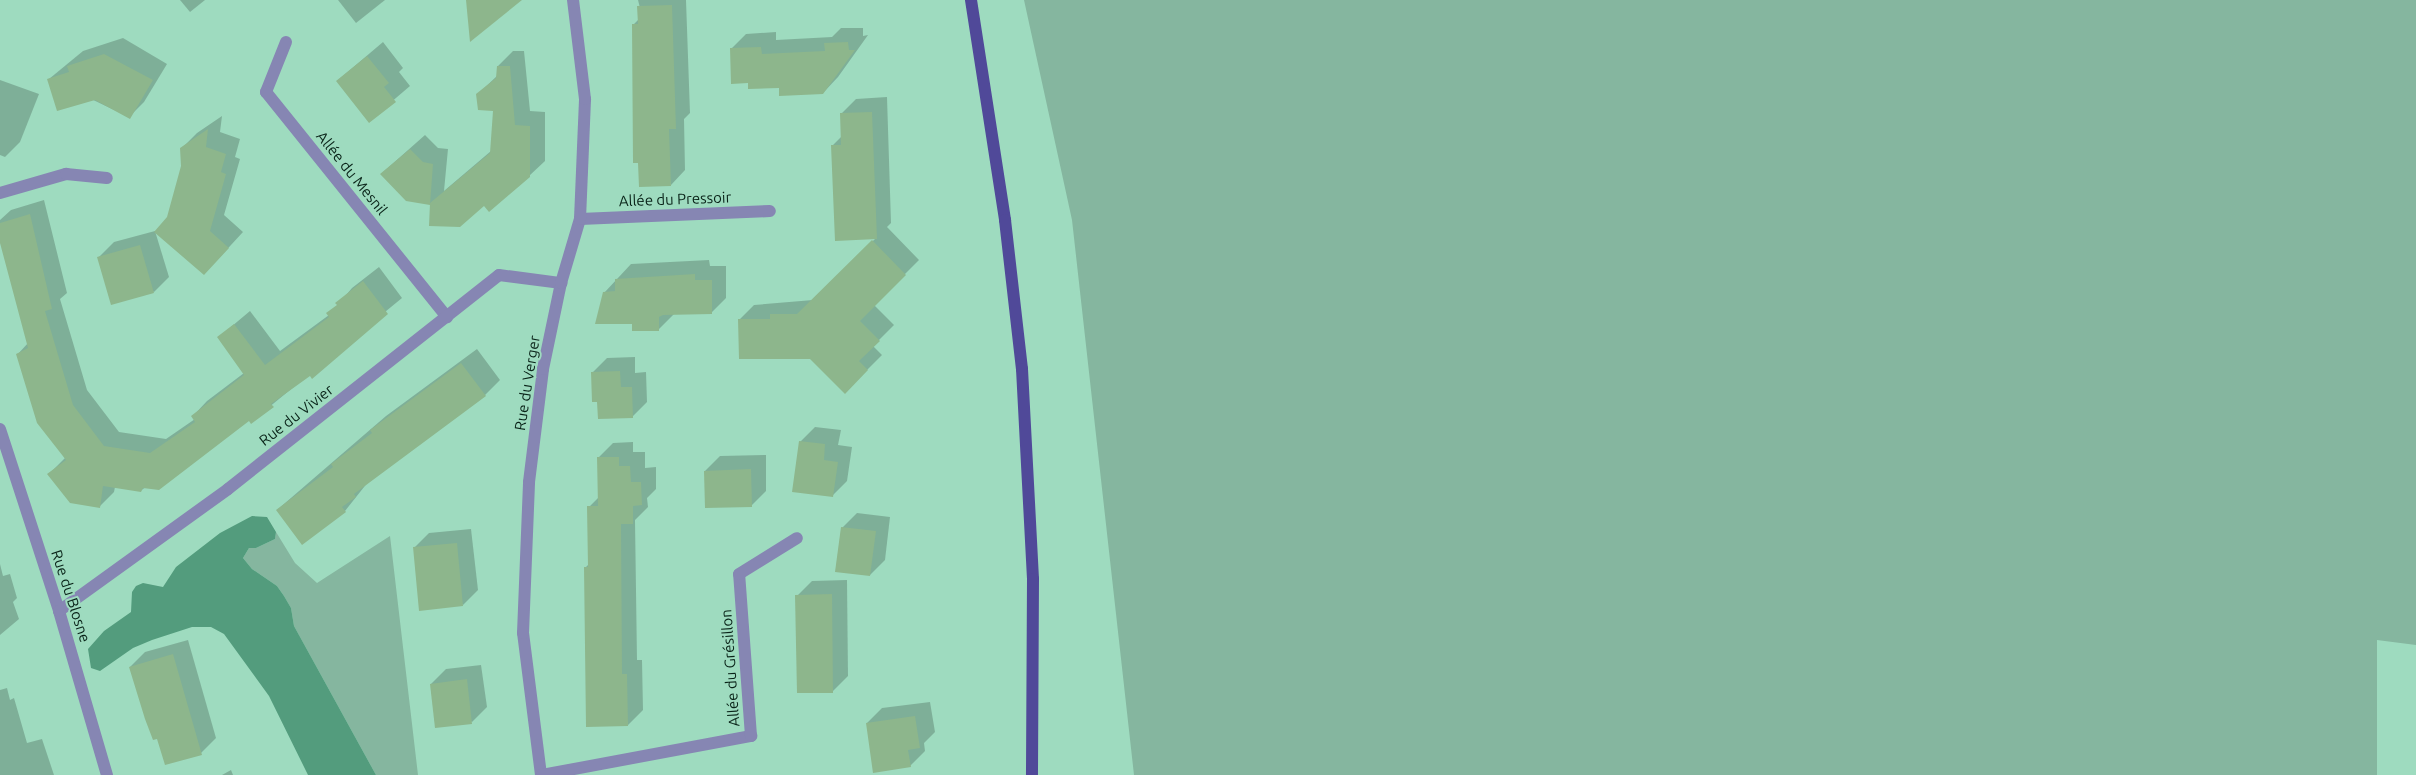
<!DOCTYPE html>
<meta charset="utf-8">
<style>
body{margin:0}
#map{position:relative;width:2416px;height:775px;overflow:hidden;background:#9edbbf;font-family:Ubuntu,sans-serif}
div>[style]{position:absolute}
.green>*{inset:0;background:#85b69f}
.forest>*{inset:0;background:#539c7d}
.shadow>*{inset:0;background:#0003}
.building>*{inset:0;background:#8db68c}
.minor>*{height:12px;margin:-6px;padding:0 6px;transform-origin:6px;border-radius:6px;background:#8686b3}
.major>*{height:12px;margin:-6px;padding:0 6px;transform-origin:6px;border-radius:6px;background:#504999}
span{translate:-50% -50%;white-space:nowrap;text-align:center;line-height:1.15;-webkit-text-stroke:4px #9edbbf;paint-order:stroke}
.street-label{font-size:15px;color:#092318}
</style>
<div id="map">
<div class="green">
<div style="clip-path:polygon(1024px 0,2416px 0,2416px 645px,2377px 640px,2377px 775px,1134px 775px,1072px 220px)"></div>
<div style="clip-path:polygon(276px 532px,295px 563px,317px 583px,390px 536px,418px 775px,376px 775px,294px 626px,291px 608px,284px 596px,277px 586px,252px 569px,243px 558px,249px 548px,256px 548px,275px 539px)"></div>
</div>
<div class="forest">
<div style="clip-path:polygon(252px 516px,267px 517px,276px 532px,275px 539px,256px 548px,249px 548px,243px 558px,252px 569px,277px 586px,284px 596px,291px 608px,294px 626px,376px 775px,308px 775px,269px 696px,224px 634px,211px 627px,192px 627px,152px 640px,133px 648px,100px 671px,91px 668px,88px 649px,104px 631px,131px 612px,132px 592px,136px 586px,143px 583px,163px 587px,176px 567px,220px 533px)"></div>
</div>
<div class="shadow">
<div style="clip-path:polygon(180px 0,205px 0,190px 12px)"></div>
<div style="clip-path:polygon(338px 0,385px 0,356px 23px)"></div>
<div style="clip-path:polygon(638px 0,686px 0,690px 113px,684px 119px,685px 170px,671px 185px,633px 25px,642px 16px)"></div>
<div style="clip-path:polygon(841px 28px,863px 28px,863px 36px,868px 35px,838px 77px,823px 93px,749px 82px,731px 49px,746px 34px,776px 32px,776px 40px,832px 37px)"></div>
<div style="clip-path:polygon(123px 38px,167px 64px,144px 102px,129px 117px,49px 79px,83px 51px)"></div>
<div style="clip-path:polygon(383px 42px,403px 68px,399px 72px,410px 86px,369px 121px,337px 81px)"></div>
<div style="clip-path:polygon(513px 51px,524px 51px,530px 111px,545px 112px,545px 161px,529px 176px,484px 205px,429px 204px,381px 174px,425px 135px,438px 148px,448px 149px,444px 191px,491px 151px,495px 110px,477px 95px,498px 75px,498px 66px)"></div>
<div style="clip-path:polygon(0 80px,39px 94px,20px 142px,5px 157px,0 155px)"></div>
<div style="clip-path:polygon(887px 97px,891px 223px,887px 227px,919px 260px,874px 305px,894px 325px,873px 346px,882px 355px,845px 392px,811px 358px,740px 319px,754px 305px,813px 300px,876px 238px,832px 146px,842px 136px,841px 114px,856px 99px)"></div>
<div style="clip-path:polygon(222px 116px,220px 132px,240px 139px,235px 157px,240px 159px,224px 215px,243px 232px,219px 258px,168px 218px,182px 166px,182px 148px,197px 133px)"></div>
<div style="clip-path:polygon(44px 200px,67px 293px,60px 299px,87px 390px,119px 432px,166px 439px,195px 419px,193px 416px,207px 401px,244px 373px,219px 337px,250px 311px,280px 351px,329px 315px,352px 288px,379px 267px,402px 298px,251px 422px,249px 419px,140px 491px,115px 487px,114px 492px,99px 507px,49px 474px,65px 458px,17px 355px,28px 343px,0 240px,0 220px,11px 210px)"></div>
<div style="clip-path:polygon(155px 231px,169px 277px,154px 292px,99px 257px,114px 242px)"></div>
<div style="clip-path:polygon(709px 260px,710px 266px,726px 266px,726px 298px,711px 313px,674px 314px,659px 329px,633px 323px,604px 293px,631px 264px)"></div>
<div style="clip-path:polygon(477px 349px,500px 380px,485px 395px,368px 482px,345px 511px,277px 510px,386px 416px)"></div>
<div style="clip-path:polygon(635px 357px,635px 373px,646px 372px,647px 402px,632px 417px,599px 400px,592px 373px,607px 358px)"></div>
<div style="clip-path:polygon(815px 427px,841px 430px,838px 445px,852px 447px,847px 481px,832px 496px,800px 442px)"></div>
<div style="clip-path:polygon(633px 442px,633px 452px,645px 452px,645px 468px,656px 467px,656px 489px,647px 498px,648px 507px,635px 520px,637px 660px,642px 660px,643px 710px,628px 725px,585px 568px,589px 564px,589px 507px,599px 497px,598px 458px,613px 443px)"></div>
<div style="clip-path:polygon(766px 455px,766px 491px,751px 506px,705px 471px,720px 456px)"></div>
<div style="clip-path:polygon(857px 513px,890px 517px,885px 560px,870px 575px,842px 528px)"></div>
<div style="clip-path:polygon(471px 529px,478px 590px,463px 605px,414px 548px,429px 533px)"></div>
<div style="clip-path:polygon(0 564px,3px 576px,10px 574px,17px 598px,13px 602px,19px 619px,0 635px)"></div>
<div style="clip-path:polygon(847px 580px,848px 676px,833px 691px,797px 596px,812px 581px)"></div>
<div style="clip-path:polygon(188px 640px,216px 738px,201px 753px,158px 738px,130px 667px,145px 652px)"></div>
<div style="clip-path:polygon(481px 665px,487px 707px,472px 722px,431px 684px,446px 669px)"></div>
<div style="clip-path:polygon(7px 688px,10px 700px,14px 698px,27px 743px,42px 739px,54px 775px,0 775px,0 690px)"></div>
<div style="clip-path:polygon(930px 702px,935px 732px,924px 743px,925px 751px,910px 766px,867px 723px,882px 708px)"></div>
<div style="clip-path:polygon(231px 770px,233px 775px,222px 775px)"></div>
</div>
<div class="building">
<div style="clip-path:polygon(466px 0,522px 0,470px 42px)"></div>
<div style="clip-path:polygon(672px 5px,676px 129px,669px 129px,671px 186px,639px 187px,638px 163px,633px 163px,632px 24px,638px 24px,637px 6px)"></div>
<div style="clip-path:polygon(848px 42px,849px 50px,855px 50px,823px 94px,779px 96px,779px 88px,748px 89px,748px 83px,731px 84px,730px 48px,761px 47px,762px 54px,825px 51px,824px 43px)"></div>
<div style="clip-path:polygon(104px 54px,153px 80px,130px 119px,95px 100px,57px 111px,47px 79px,69px 72px,67px 66px)"></div>
<div style="clip-path:polygon(367px 56px,389px 83px,384px 87px,396px 102px,369px 123px,336px 81px)"></div>
<div style="clip-path:polygon(497px 66px,510px 66px,515px 125px,530px 126px,530px 177px,489px 212px,484px 206px,460px 227px,429px 226px,430px 203px,490px 153px,493px 111px,478px 110px,476px 94px,496px 78px)"></div>
<div style="clip-path:polygon(872px 112px,877px 239px,835px 241px,831px 145px,841px 145px,840px 113px)"></div>
<div style="clip-path:polygon(208px 129px,206px 147px,226px 154px,221px 172px,226px 174px,210px 231px,229px 248px,204px 275px,154px 232px,167px 217px,181px 166px,180px 148px)"></div>
<div style="clip-path:polygon(410px 149px,423px 162px,433px 164px,430px 205px,406px 201px,380px 174px)"></div>
<div style="clip-path:polygon(30px 214px,52px 309px,45px 311px,73px 405px,104px 446px,150px 453px,195px 422px,191px 416px,244px 375px,217px 337px,234px 324px,265px 365px,329px 317px,326px 313px,337px 305px,335px 303px,363px 281px,388px 314px,312px 379px,310px 376px,271px 404px,274px 407px,251px 424px,249px 421px,159px 490px,143px 488px,141px 492px,103px 486px,100px 508px,70px 503px,47px 474px,66px 460px,37px 423px,16px 354px,28px 348px,0 243px,0 223px)"></div>
<div style="clip-path:polygon(872px 240px,906px 275px,860px 321px,880px 341px,859px 361px,868px 370px,845px 394px,810px 359px,739px 359px,738px 319px,770px 319px,770px 314px,797px 314px)"></div>
<div style="clip-path:polygon(140px 245px,154px 293px,111px 305px,97px 257px)"></div>
<div style="clip-path:polygon(695px 274px,695px 280px,712px 280px,712px 314px,663px 315px,659px 317px,659px 331px,632px 331px,632px 324px,595px 324px,603px 292px,615px 291px,615px 279px)"></div>
<div style="clip-path:polygon(461px 363px,486px 396px,354px 494px,356px 497px,342px 507px,346px 512px,302px 545px,276px 510px,333px 467px,331px 464px,372px 433px,370px 430px)"></div>
<div style="clip-path:polygon(620px 371px,621px 387px,632px 387px,633px 418px,598px 419px,597px 402px,592px 402px,591px 372px)"></div>
<div style="clip-path:polygon(799px 441px,825px 444px,824px 460px,838px 462px,833px 497px,792px 492px)"></div>
<div style="clip-path:polygon(597px 457px,619px 457px,619px 466px,630px 466px,631px 482px,641px 482px,642px 505px,633px 506px,633px 524px,621px 524px,622px 674px,627px 674px,628px 726px,586px 727px,584px 567px,588px 567px,587px 506px,598px 506px)"></div>
<div style="clip-path:polygon(751px 469px,752px 507px,705px 508px,704px 471px)"></div>
<div style="clip-path:polygon(841px 527px,876px 531px,870px 576px,835px 572px)"></div>
<div style="clip-path:polygon(457px 543px,463px 606px,419px 611px,413px 547px)"></div>
<div style="clip-path:polygon(832px 594px,833px 693px,797px 693px,795px 595px)"></div>
<div style="clip-path:polygon(173px 654px,202px 755px,165px 765px,157px 739px,153px 740px,145px 719px,129px 667px)"></div>
<div style="clip-path:polygon(467px 679px,472px 724px,435px 728px,430px 684px)"></div>
<div style="clip-path:polygon(915px 716px,920px 748px,908px 750px,911px 767px,873px 773px,866px 723px)"></div>
</div>
<div class="minor">
<div style="left:286px;top:42px;width:54px;rotate:111.8deg"></div>
<div style="left:266px;top:92px;width:289px;rotate:51.2deg"></div>
<div style="left:0;top:193px;width:69px;rotate:-16.1deg"></div>
<div style="left:66px;top:174px;width:41px;rotate:5.6deg"></div>
<div style="left:580px;top:219px;width:190px;rotate:-2.4deg"></div>
<div style="left:0;top:429px;width:191px;rotate:72deg"></div>
<div style="left:59px;top:611px;width:171px;rotate:73.7deg"></div>
<div style="left:59px;top:611px;width:208px;rotate:-35.8deg"></div>
<div style="left:228px;top:489px;width:345px;rotate:-38.3deg"></div>
<div style="left:499px;top:275px;width:63px;rotate:7.4deg"></div>
<div style="left:541px;top:775px;width:143px;rotate:-97.2deg"></div>
<div style="left:523px;top:633px;width:151px;rotate:-87.7deg"></div>
<div style="left:529px;top:482px;width:114px;rotate:-82.9deg"></div>
<div style="left:543px;top:369px;width:88px;rotate:-78.2deg"></div>
<div style="left:561px;top:283px;width:67px;rotate:-73.5deg"></div>
<div style="left:580px;top:219px;width:120px;rotate:-87.6deg"></div>
<div style="left:585px;top:99px;width:100px;rotate:-96.9deg"></div>
<div style="left:542px;top:775px;width:213px;rotate:-10.6deg"></div>
<div style="left:751px;top:736px;width:162px;rotate:-94.2deg"></div>
<div style="left:739px;top:574px;width:68px;rotate:-31.8deg"></div>
</div>
<div class="major">
<div style="left:971px;top:0;width:223px;rotate:81.2deg"></div>
<div style="left:1005px;top:220px;width:150px;rotate:83.5deg"></div>
<div style="left:1022px;top:369px;width:210px;rotate:87deg"></div>
<div style="left:1033px;top:579px;width:196px;rotate:90.3deg"></div>
</div>
<div class="street-label">
<span style="left:352px;top:173px;rotate:51deg">Allée du Mesnil</span>
<span style="left:675px;top:199px;rotate:-2deg">Allée du Pressoir</span>
<span style="left:527px;top:383px;rotate:-81deg">Rue du Verger</span>
<span style="left:296px;top:415px;rotate:-38deg">Rue du Vivier</span>
<span style="left:71px;top:596px;rotate:72deg">Rue du Blosne</span>
<span style="left:730px;top:668px;rotate:-94deg">Allée du Grésillon</span>
</div>
</div>
